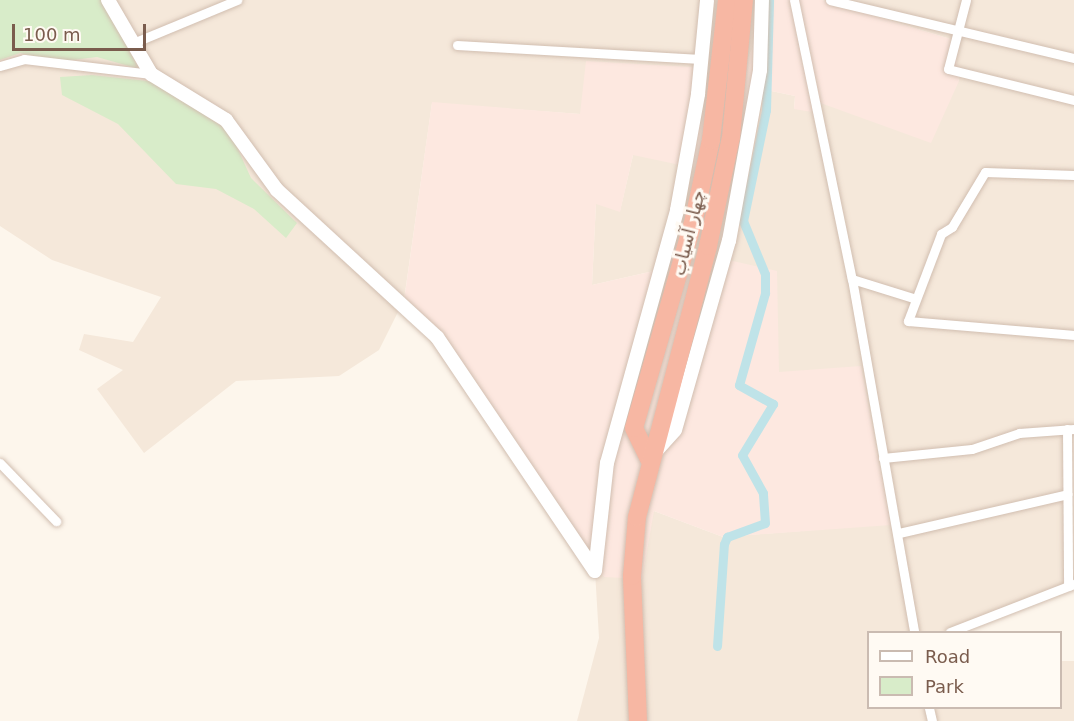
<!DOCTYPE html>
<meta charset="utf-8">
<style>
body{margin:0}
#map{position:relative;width:1074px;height:721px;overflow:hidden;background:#fdf6ec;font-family:"DejaVu Sans",Vazirmatn,sans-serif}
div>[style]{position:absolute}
.residential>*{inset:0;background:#f5e8da}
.commercial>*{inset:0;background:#fde8e0}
.green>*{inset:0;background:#d8ecc9}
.canal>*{height:9px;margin:-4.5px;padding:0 4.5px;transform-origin:4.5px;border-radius:4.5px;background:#bfe3e8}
.roads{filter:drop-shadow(0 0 2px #d1beb0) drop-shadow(0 0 2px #d1beb0)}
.street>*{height:9px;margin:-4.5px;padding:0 4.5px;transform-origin:4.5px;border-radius:4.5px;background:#fff}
.secondary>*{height:14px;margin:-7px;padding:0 7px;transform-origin:7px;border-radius:7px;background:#fff}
.highway>*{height:18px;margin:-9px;padding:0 9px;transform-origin:9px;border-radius:9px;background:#f7b7a3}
span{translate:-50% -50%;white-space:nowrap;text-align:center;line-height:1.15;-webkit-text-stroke:6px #fffaf3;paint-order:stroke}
.street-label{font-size:18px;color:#7a5c4d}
.legend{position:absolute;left:867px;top:631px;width:195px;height:78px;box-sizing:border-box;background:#fffaf3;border:2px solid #cabbb1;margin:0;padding:8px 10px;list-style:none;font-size:18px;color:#7a5c4d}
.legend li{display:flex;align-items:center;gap:12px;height:30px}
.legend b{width:30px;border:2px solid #cabbb1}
.scale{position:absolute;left:12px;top:24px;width:134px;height:27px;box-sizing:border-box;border:3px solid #7a5c4d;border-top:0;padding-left:8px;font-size:18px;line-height:21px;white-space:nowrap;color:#7a5c4d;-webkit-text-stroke:4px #fffaf3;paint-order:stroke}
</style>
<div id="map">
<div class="residential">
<div style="clip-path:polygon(0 0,773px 0,743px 70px,580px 114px,432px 103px,404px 300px,379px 350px,339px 376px,236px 381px,144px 453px,97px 389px,123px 370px,79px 350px,84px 334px,133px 342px,161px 297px,52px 260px,0 226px)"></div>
<div style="clip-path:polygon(822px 0,1074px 0,1074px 584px,950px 632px,868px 632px,868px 708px,1060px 708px,1061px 661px,1074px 661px,1074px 721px,577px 721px,599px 638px,595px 571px,654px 511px,723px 537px,891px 524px,779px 373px,715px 257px,592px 285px,596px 203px,620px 211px,633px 155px,753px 87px,795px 96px,794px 109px,815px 101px,959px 81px,954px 40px)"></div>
</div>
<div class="commercial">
<div style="clip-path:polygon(773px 0,822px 0,954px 40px,959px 81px,931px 143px,815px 101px,812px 112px,794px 109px,795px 96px,753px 87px,737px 177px,633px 155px,620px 212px,596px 204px,592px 285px,715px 257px,777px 271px,779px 372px,861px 366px,891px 525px,723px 537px,654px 511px,642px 579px,604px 577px,404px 301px,432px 102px,580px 114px,586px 61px,743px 70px)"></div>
</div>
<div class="green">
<div style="clip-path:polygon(0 0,102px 0,139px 69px,97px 57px,57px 62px,20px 53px,0 60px)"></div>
<div style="clip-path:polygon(92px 75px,157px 82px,230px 132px,251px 178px,297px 223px,286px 238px,254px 209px,216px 189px,176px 184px,118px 124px,62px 95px,60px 77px)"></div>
</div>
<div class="canal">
<div style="left:717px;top:646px;width:102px;rotate:-86.1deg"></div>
<div style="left:724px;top:544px;width:8px;rotate:-67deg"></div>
<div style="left:727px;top:537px;width:40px;rotate:-20.2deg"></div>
<div style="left:765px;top:523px;width:30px;rotate:-94deg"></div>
<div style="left:763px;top:493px;width:43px;rotate:-118.9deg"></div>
<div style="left:742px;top:455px;width:60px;rotate:-58.7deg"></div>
<div style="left:773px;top:404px;width:39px;rotate:-151deg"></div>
<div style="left:739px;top:385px;width:96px;rotate:-74.2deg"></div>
<div style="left:765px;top:293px;width:19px;rotate:-90deg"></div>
<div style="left:765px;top:274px;width:57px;rotate:-112.5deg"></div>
<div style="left:743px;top:221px;width:113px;rotate:-78.3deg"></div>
<div style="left:766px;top:110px;width:110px;rotate:-88.4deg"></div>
</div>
<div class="roads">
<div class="street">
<div style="left:794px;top:0;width:285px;rotate:78.3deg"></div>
<div style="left:852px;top:279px;width:358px;rotate:80deg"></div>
<div style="left:830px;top:0;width:251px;rotate:13.4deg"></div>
<div style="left:966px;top:0;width:71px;rotate:104.6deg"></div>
<div style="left:948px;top:69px;width:130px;rotate:13.8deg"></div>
<div style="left:133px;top:43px;width:113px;rotate:-22.5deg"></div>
<div style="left:457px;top:45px;width:244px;rotate:3.3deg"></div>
<div style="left:0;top:66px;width:25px;rotate:-16deg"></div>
<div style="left:24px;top:59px;width:128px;rotate:6.7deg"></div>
<div style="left:1074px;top:175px;width:89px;rotate:-178.1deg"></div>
<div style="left:985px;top:172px;width:64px;rotate:121deg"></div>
<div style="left:952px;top:227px;width:13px;rotate:148deg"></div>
<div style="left:941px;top:234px;width:93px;rotate:110.8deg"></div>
<div style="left:908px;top:321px;width:167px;rotate:4.8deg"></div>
<div style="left:852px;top:279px;width:64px;rotate:17.3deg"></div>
<div style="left:1067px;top:429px;width:157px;rotate:89.6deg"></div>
<div style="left:883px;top:458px;width:89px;rotate:-5.8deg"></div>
<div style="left:972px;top:449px;width:50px;rotate:-18.8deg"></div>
<div style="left:1019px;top:433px;width:55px;rotate:-4.2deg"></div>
<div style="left:0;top:463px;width:81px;rotate:46deg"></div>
<div style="left:899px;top:533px;width:173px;rotate:-13deg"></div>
<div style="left:950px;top:632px;width:133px;rotate:-21.2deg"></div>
<div style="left:929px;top:708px;width:13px;rotate:77deg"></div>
</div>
<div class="secondary">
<div style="left:108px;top:0;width:86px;rotate:59.8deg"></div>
<div style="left:151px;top:74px;width:88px;rotate:31.5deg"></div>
<div style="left:226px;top:120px;width:87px;rotate:53.9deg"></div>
<div style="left:277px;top:190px;width:217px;rotate:42.6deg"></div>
<div style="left:437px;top:337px;width:282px;rotate:56deg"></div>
<div style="left:656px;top:451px;width:28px;rotate:-48deg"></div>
<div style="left:675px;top:430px;width:197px;rotate:-74.1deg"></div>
<div style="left:729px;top:241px;width:174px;rotate:-79.7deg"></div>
<div style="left:760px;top:70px;width:70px;rotate:-88.4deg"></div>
<div style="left:595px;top:571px;width:109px;rotate:-83.7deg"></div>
<div style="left:607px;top:463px;width:263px;rotate:-74.5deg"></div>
<div style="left:677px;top:210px;width:118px;rotate:-79.7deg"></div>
<div style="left:698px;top:94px;width:94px;rotate:-84.5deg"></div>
</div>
<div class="highway">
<div style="left:649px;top:459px;width:34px;rotate:-116deg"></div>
<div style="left:634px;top:428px;width:217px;rotate:-74deg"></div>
<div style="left:694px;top:219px;width:81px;rotate:-77.9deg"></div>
<div style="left:711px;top:140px;width:141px;rotate:-83.5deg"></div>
<div style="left:638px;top:721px;width:145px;rotate:-92.4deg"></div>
<div style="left:632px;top:576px;width:59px;rotate:-85.2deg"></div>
<div style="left:637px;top:517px;width:280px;rotate:-75.3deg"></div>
<div style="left:708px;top:246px;width:111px;rotate:-78.1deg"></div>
<div style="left:731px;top:137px;width:138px;rotate:-84.6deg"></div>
</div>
</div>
<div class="street-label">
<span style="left:689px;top:233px;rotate:-76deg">چهار آسیاب</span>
</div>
<ul class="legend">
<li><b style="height:8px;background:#fff"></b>Road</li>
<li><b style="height:16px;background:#d8ecc9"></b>Park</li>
</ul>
<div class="scale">100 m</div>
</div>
